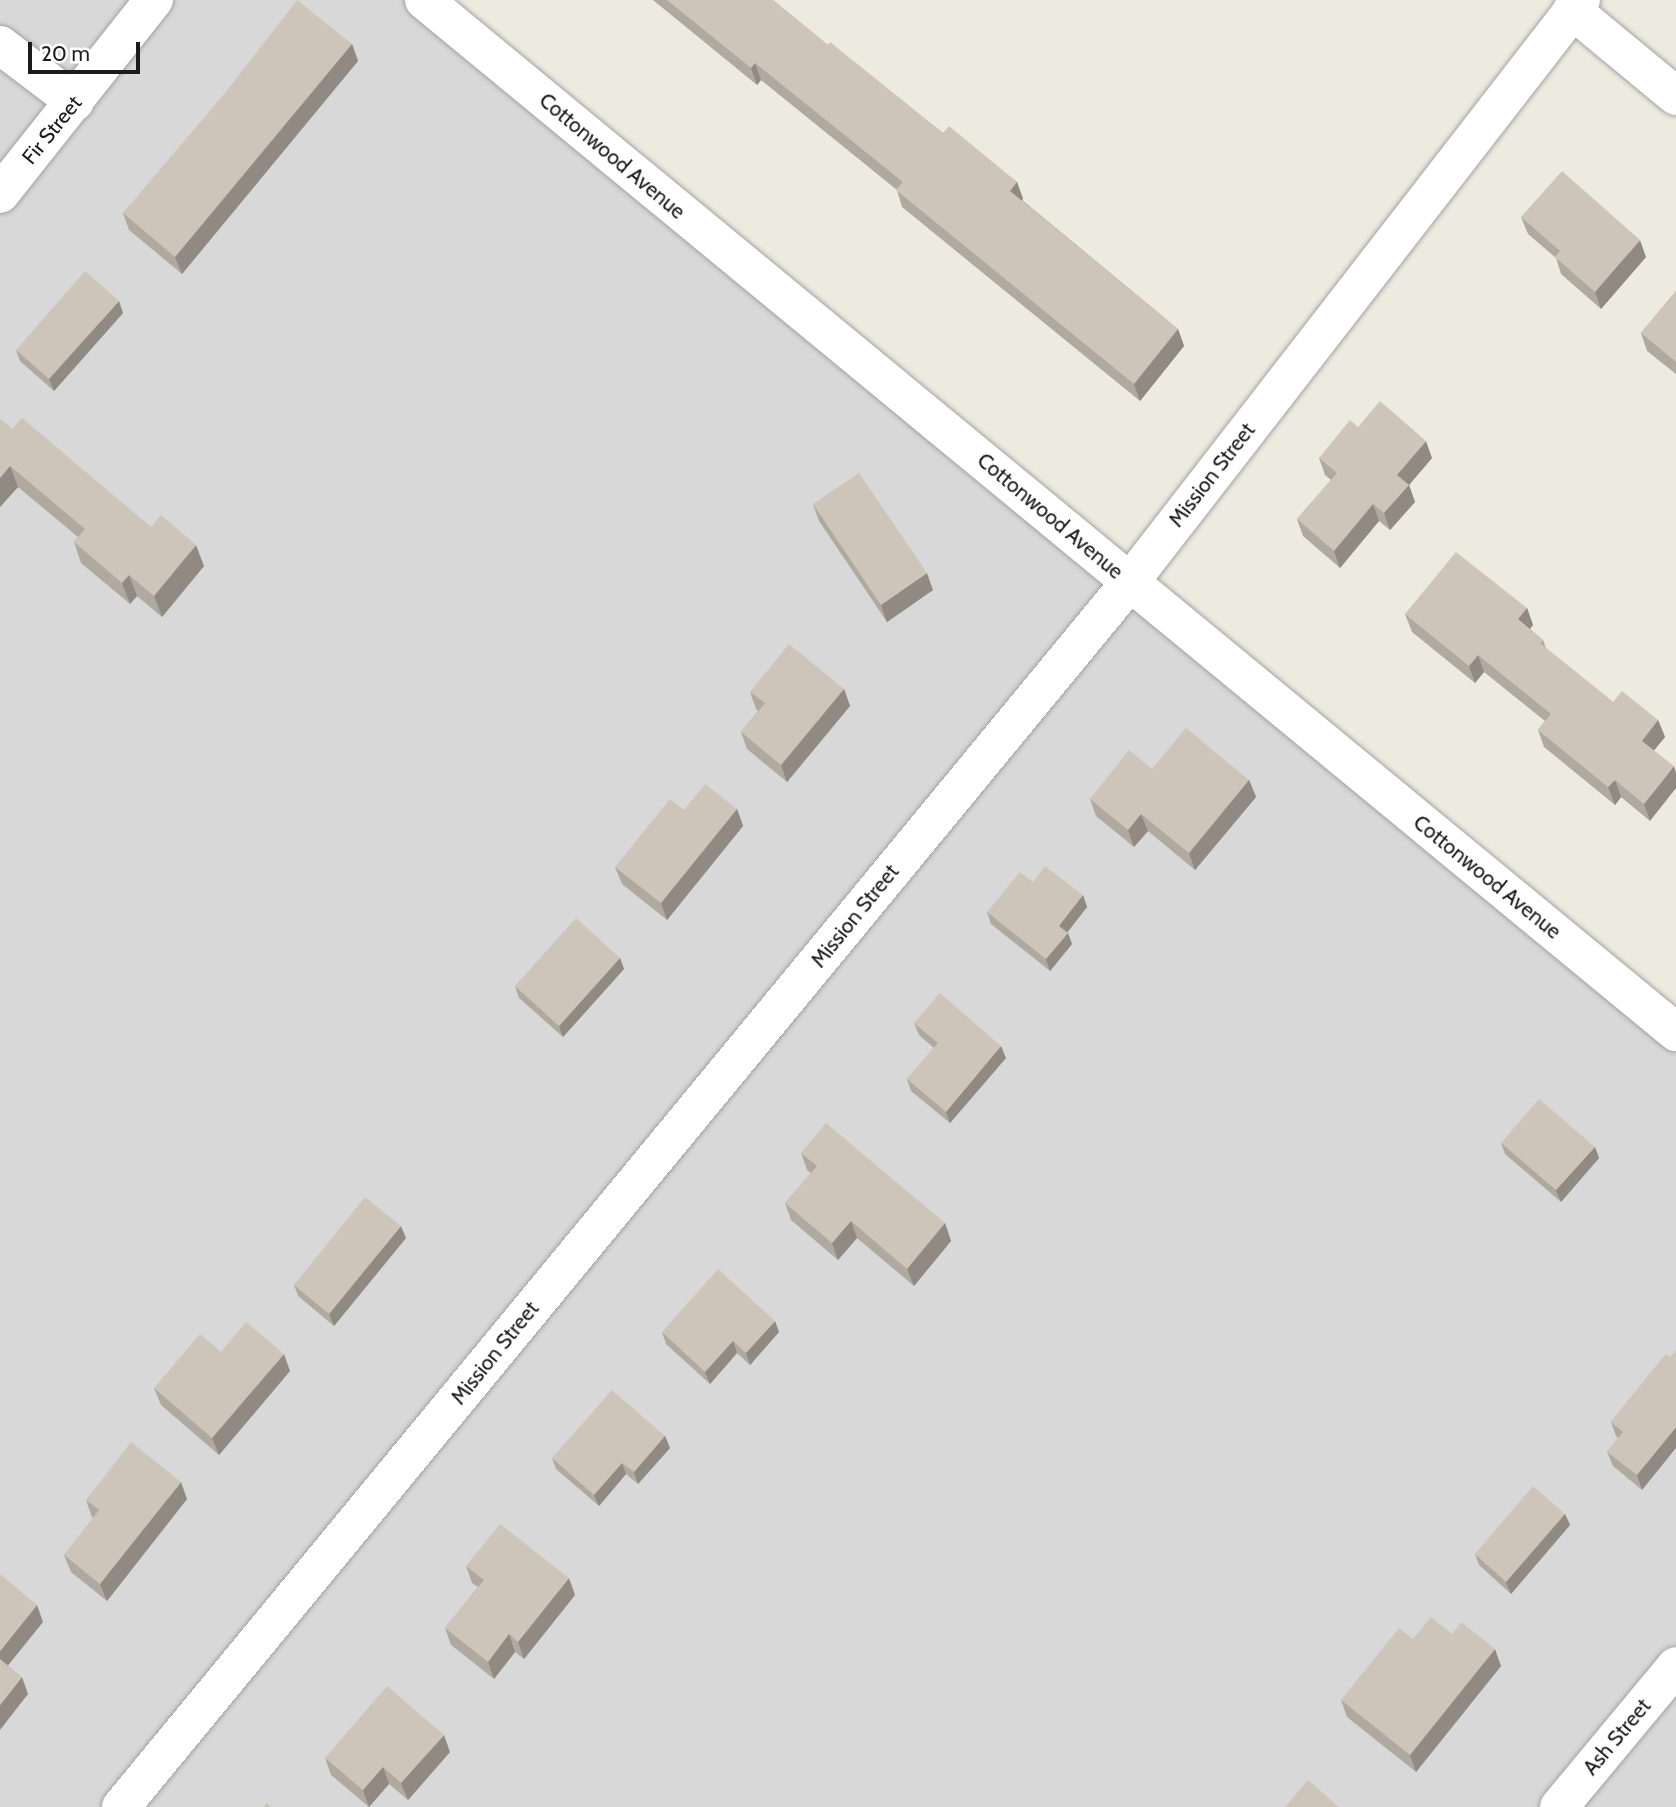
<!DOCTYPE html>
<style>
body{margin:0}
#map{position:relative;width:1676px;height:1807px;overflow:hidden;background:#edebdf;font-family:Cabin,sans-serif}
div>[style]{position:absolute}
.residential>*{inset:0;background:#d9d8d8}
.roads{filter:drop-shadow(0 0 2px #a2a2a2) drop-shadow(0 0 2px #a2a2a2)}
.minor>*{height:38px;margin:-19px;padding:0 19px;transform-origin:19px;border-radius:19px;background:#fff}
.tertiary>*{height:38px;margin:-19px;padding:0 19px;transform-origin:19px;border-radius:19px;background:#fff}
.wall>*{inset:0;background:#b0a99f}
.shaded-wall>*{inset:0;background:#908a82}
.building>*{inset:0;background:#cdc5b9}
span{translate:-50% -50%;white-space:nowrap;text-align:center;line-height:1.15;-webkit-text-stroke:5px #fff;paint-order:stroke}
.street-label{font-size:21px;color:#1b1b1b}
.scale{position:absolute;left:28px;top:42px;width:112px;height:32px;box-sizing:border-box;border:4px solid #1b1b1b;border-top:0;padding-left:9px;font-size:21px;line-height:24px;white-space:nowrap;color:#1b1b1b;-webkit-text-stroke:5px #fff;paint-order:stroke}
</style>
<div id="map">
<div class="residential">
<div style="clip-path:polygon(0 0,423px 0,1676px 1033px,1676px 1807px,0 1807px)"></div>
</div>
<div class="roads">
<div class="minor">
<div style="left:1572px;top:10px;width:135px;rotate:39.6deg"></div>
<div style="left:0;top:45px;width:94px;rotate:37.2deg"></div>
<div style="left:0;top:194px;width:248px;rotate:-51.6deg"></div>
<div style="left:121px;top:1807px;width:1587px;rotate:-50.52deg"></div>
<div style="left:1130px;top:582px;width:736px;rotate:-52.23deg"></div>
<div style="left:1559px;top:1807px;width:183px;rotate:-50.3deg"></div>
</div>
<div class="tertiary">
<div style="left:424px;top:0;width:1623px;rotate:39.5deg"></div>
</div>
</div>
<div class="wall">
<div style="clip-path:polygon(653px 0,773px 0,828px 45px,943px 133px,1017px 182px,1023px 199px,1022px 200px,1178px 329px,1184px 346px,1140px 401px,902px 207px,897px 190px,761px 80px,757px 85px)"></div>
<div style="clip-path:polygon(352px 44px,358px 61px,182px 274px,129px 230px,123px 213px)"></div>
<div style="clip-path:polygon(1521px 217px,1646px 257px,1601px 309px,1561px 274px,1556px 258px,1528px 234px)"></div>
<div style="clip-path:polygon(1676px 291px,1676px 374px,1647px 351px,1641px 333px)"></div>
<div style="clip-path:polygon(123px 313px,54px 391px,20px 361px,16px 350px)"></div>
<div style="clip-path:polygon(0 419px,12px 429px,151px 527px,204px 566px,162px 617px,137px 596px,130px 604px,81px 563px,74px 542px,78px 537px,18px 487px,0 507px)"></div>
<div style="clip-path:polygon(1358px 427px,1432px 458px,1409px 485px,1415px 502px,1390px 530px,1379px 521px,1340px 568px,1303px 536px,1297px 519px,1331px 480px,1325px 475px,1319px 458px)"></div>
<div style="clip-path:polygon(813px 504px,933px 590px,887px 622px,819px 521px)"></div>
<div style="clip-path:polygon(1527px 608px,1533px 625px,1530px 629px,1543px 640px,1546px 648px,1613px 702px,1658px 720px,1665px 737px,1654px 750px,1650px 821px,1621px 797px,1615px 805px,1544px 747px,1538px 730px,1545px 721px,1484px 672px,1475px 683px,1412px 632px,1405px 614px)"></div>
<div style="clip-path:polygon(844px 689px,850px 706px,787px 782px,747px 749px,741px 732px,758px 711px,756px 709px,750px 692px)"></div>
<div style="clip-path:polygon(1152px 769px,1249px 780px,1256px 797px,1195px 870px,1148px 831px,1134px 847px,1096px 816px,1090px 799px)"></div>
<div style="clip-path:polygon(737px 809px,743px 826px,667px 920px,622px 884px,615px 867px,684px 810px)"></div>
<div style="clip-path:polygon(1033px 882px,1083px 895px,1087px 907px,1067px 932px,1072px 944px,1050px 971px,991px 924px,987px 912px)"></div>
<div style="clip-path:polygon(620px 958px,624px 969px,563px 1037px,519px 998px,515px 986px)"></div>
<div style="clip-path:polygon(914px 1023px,1006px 1058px,950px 1123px,911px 1091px,907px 1079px,934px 1048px,919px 1035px)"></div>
<div style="clip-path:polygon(1501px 1143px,1595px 1147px,1599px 1158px,1561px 1202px,1505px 1154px)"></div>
<div style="clip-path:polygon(801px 1153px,945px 1223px,951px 1241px,914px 1286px,857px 1238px,838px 1260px,791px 1220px,785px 1203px,811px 1173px,807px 1170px)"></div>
<div style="clip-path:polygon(406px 1238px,334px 1326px,298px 1296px,294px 1285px)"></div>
<div style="clip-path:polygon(662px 1332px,779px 1332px,750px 1365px,737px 1353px,710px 1384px,666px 1344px)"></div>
<div style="clip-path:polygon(221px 1352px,290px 1371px,219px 1455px,161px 1405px,154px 1388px)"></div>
<div style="clip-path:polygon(1666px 1354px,1642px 1490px,1613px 1466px,1607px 1452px,1618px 1438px,1616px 1436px,1611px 1422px)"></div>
<div style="clip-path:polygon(665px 1436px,670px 1448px,638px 1484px,626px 1474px,599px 1506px,556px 1469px,552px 1458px)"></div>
<div style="clip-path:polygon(187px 1499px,107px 1601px,71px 1572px,64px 1555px,94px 1518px,92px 1517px,86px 1500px)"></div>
<div style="clip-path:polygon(1565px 1514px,1570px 1525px,1511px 1594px,1479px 1565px,1475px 1554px)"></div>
<div style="clip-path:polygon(466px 1566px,575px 1595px,524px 1659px,515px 1652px,494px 1679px,451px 1645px,445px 1628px,478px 1587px,472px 1583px)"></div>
<div style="clip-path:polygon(1452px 1634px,1501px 1666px,1416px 1772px,1347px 1717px,1341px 1700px,1413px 1639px)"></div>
<div style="clip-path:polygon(450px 1752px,408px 1800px,389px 1784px,369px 1807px,331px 1775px,325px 1758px)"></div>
</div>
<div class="shaded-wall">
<div style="clip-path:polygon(352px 44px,358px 61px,182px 274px,175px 257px)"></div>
<div style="clip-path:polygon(755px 63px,761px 80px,757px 85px,751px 68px)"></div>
<div style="clip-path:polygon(1017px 182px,1023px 199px,1016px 207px,1010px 191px)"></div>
<div style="clip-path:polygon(1640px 240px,1646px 257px,1601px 309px,1595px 292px)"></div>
<div style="clip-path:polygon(119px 301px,123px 313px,54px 391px,49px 379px)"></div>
<div style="clip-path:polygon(1178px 329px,1184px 346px,1140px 401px,1134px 384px)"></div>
<div style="clip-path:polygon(1426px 441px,1432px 458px,1409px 485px,1415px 502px,1390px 530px,1384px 513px,1397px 475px)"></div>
<div style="clip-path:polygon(10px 466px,18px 487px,0 507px,0 478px)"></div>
<div style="clip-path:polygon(1373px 504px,1379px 521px,1340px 568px,1334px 551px)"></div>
<div style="clip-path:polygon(196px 545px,204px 566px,162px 617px,154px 596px)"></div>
<div style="clip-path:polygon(927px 573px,933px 590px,887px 622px,881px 605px)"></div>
<div style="clip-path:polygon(129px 575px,137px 596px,130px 604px,122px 583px)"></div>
<div style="clip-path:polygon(1527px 608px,1533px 625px,1524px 636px,1518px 619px)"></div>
<div style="clip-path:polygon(1478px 655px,1484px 672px,1475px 683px,1469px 666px)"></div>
<div style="clip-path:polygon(844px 689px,850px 706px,787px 782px,781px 765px)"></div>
<div style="clip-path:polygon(1658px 720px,1665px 737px,1648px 758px,1642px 741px)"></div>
<div style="clip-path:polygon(1674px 766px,1676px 773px,1676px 788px,1650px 821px,1644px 804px)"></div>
<div style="clip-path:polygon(1249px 780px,1256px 797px,1195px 870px,1189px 853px)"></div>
<div style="clip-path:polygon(1615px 780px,1621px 797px,1615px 805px,1608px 787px)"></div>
<div style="clip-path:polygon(737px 809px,743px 826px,667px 920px,661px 903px)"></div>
<div style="clip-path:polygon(1141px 814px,1148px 831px,1134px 847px,1128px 830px)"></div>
<div style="clip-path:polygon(1083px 895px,1087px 907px,1063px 938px,1059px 926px)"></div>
<div style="clip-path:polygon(1068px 933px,1072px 944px,1050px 971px,1046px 959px)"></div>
<div style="clip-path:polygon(620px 958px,624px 969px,563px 1037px,559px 1026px)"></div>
<div style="clip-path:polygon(1001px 1046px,1006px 1058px,950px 1123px,946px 1112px)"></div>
<div style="clip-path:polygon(1595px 1147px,1599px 1158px,1561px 1202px,1556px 1190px)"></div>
<div style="clip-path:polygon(851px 1221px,857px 1238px,838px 1260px,832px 1243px)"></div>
<div style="clip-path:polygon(945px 1223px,951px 1241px,914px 1286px,907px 1269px)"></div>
<div style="clip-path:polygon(401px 1226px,406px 1238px,334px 1326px,329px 1314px)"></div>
<div style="clip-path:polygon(775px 1321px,779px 1332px,750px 1365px,746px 1353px)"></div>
<div style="clip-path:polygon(733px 1341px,737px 1353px,710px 1384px,705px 1372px)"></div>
<div style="clip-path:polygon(284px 1354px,290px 1371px,219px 1455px,212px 1438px)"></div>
<div style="clip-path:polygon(1676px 1427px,1676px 1448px,1642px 1490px,1637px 1475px)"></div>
<div style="clip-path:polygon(665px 1436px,670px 1448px,638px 1484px,634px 1472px)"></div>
<div style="clip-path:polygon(622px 1463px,626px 1474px,599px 1506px,594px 1495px)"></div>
<div style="clip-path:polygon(181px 1482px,187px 1499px,107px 1601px,100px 1584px)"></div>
<div style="clip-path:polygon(1565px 1514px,1570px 1525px,1511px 1594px,1506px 1582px)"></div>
<div style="clip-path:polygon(569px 1578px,575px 1595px,524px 1659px,518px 1642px)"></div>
<div style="clip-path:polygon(37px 1605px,43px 1622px,2px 1673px,0 1667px,0 1651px)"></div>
<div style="clip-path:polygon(509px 1634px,515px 1652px,494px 1679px,488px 1662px)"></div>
<div style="clip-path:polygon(1495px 1649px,1501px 1666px,1416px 1772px,1410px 1755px)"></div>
<div style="clip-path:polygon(22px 1677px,28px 1694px,0 1730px,0 1705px)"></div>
<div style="clip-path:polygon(444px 1735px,450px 1752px,408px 1800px,401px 1783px)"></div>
<div style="clip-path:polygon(383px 1767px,389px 1784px,369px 1807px,363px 1790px)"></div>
</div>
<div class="building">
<div style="clip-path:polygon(297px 0,352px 44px,175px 257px,123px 213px,225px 93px)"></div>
<div style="clip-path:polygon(667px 0,773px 0,828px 45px,830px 42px,943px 133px,949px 126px,1017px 182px,1010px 191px,1178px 329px,1134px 384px,896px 190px,903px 182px,755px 63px,751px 68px)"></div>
<div style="clip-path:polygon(1562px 171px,1640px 240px,1595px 292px,1555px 257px,1560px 251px,1521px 217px)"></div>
<div style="clip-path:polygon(85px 271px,119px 301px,49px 379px,16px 350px)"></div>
<div style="clip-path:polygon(1676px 291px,1676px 362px,1641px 333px)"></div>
<div style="clip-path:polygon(1380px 401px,1426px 441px,1397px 475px,1409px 485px,1384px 513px,1373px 504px,1334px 551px,1297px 519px,1337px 473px,1319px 458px,1350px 420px,1358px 427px)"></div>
<div style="clip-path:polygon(22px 418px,151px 527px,161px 515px,196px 545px,154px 596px,129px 575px,122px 583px,74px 542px,85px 529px,10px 466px,0 478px,0 419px,12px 429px)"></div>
<div style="clip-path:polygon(859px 473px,927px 573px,881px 605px,813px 504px)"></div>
<div style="clip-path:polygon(1456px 552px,1527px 608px,1518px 619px,1543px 640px,1540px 643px,1613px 702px,1622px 691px,1658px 720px,1642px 741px,1674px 766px,1644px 804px,1615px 780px,1608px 787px,1538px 730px,1551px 714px,1478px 655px,1469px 666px,1405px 614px)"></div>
<div style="clip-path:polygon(789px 644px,844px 689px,781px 765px,741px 732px,765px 703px,750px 692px)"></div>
<div style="clip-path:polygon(1186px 728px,1249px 780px,1189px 853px,1141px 814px,1128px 830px,1090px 799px,1129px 750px,1152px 769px)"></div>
<div style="clip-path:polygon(705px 784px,737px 809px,661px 903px,615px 867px,670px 799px,684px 810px)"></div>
<div style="clip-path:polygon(1045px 866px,1083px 895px,1059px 926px,1068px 933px,1046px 959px,987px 912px,1020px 872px,1033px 882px)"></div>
<div style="clip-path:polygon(576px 918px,620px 958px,559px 1026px,515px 986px)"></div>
<div style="clip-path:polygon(940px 993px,1001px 1046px,946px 1112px,907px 1079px,938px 1043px,914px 1023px)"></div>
<div style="clip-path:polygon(1539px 1099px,1595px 1147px,1556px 1190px,1501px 1143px)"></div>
<div style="clip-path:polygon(826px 1123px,945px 1223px,907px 1269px,851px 1221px,832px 1243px,785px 1203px,817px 1166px,801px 1153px)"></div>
<div style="clip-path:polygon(365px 1197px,401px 1226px,329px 1314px,294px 1285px)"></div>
<div style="clip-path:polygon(718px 1269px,775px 1321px,746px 1353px,733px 1341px,705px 1372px,662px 1332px)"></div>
<div style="clip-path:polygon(246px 1322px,284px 1354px,212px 1438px,154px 1388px,200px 1334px,221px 1352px)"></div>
<div style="clip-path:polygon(1676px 1350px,1676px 1427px,1637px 1475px,1607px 1452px,1623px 1432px,1611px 1422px,1666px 1354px,1670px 1357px)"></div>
<div style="clip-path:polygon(612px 1390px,665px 1436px,634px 1472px,622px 1463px,594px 1495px,552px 1458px)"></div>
<div style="clip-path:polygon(131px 1442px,181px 1482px,100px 1584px,64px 1555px,99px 1510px,86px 1500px)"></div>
<div style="clip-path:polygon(1533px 1486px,1565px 1514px,1506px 1582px,1475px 1554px)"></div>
<div style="clip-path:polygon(500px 1524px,569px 1578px,518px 1642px,509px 1634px,488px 1662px,445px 1628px,484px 1580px,466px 1566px)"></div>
<div style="clip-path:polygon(0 1574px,37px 1605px,0 1651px)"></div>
<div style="clip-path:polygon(1431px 1617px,1452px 1634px,1461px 1622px,1495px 1649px,1410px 1755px,1341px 1700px,1399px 1628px,1413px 1639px)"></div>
<div style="clip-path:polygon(0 1659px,22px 1677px,0 1705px)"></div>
<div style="clip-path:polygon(387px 1686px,444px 1735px,401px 1783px,383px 1767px,363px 1790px,325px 1758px)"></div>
<div style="clip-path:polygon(1308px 1780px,1339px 1807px,1285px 1807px)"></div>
<div style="clip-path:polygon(267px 1803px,271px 1807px,263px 1807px)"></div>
</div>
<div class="street-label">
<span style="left:52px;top:130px;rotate:-51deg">Fir Street</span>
<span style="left:612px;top:156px;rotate:40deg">Cottonwood Avenue</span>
<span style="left:1212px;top:475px;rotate:-52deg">Mission Street</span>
<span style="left:1050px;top:516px;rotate:40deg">Cottonwood Avenue</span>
<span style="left:1487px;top:877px;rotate:39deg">Cottonwood Avenue</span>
<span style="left:855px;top:916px;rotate:-51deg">Mission Street</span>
<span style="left:495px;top:1353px;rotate:-51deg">Mission Street</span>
<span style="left:1617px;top:1737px;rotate:-50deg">Ash Street</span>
</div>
<div class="scale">20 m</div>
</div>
